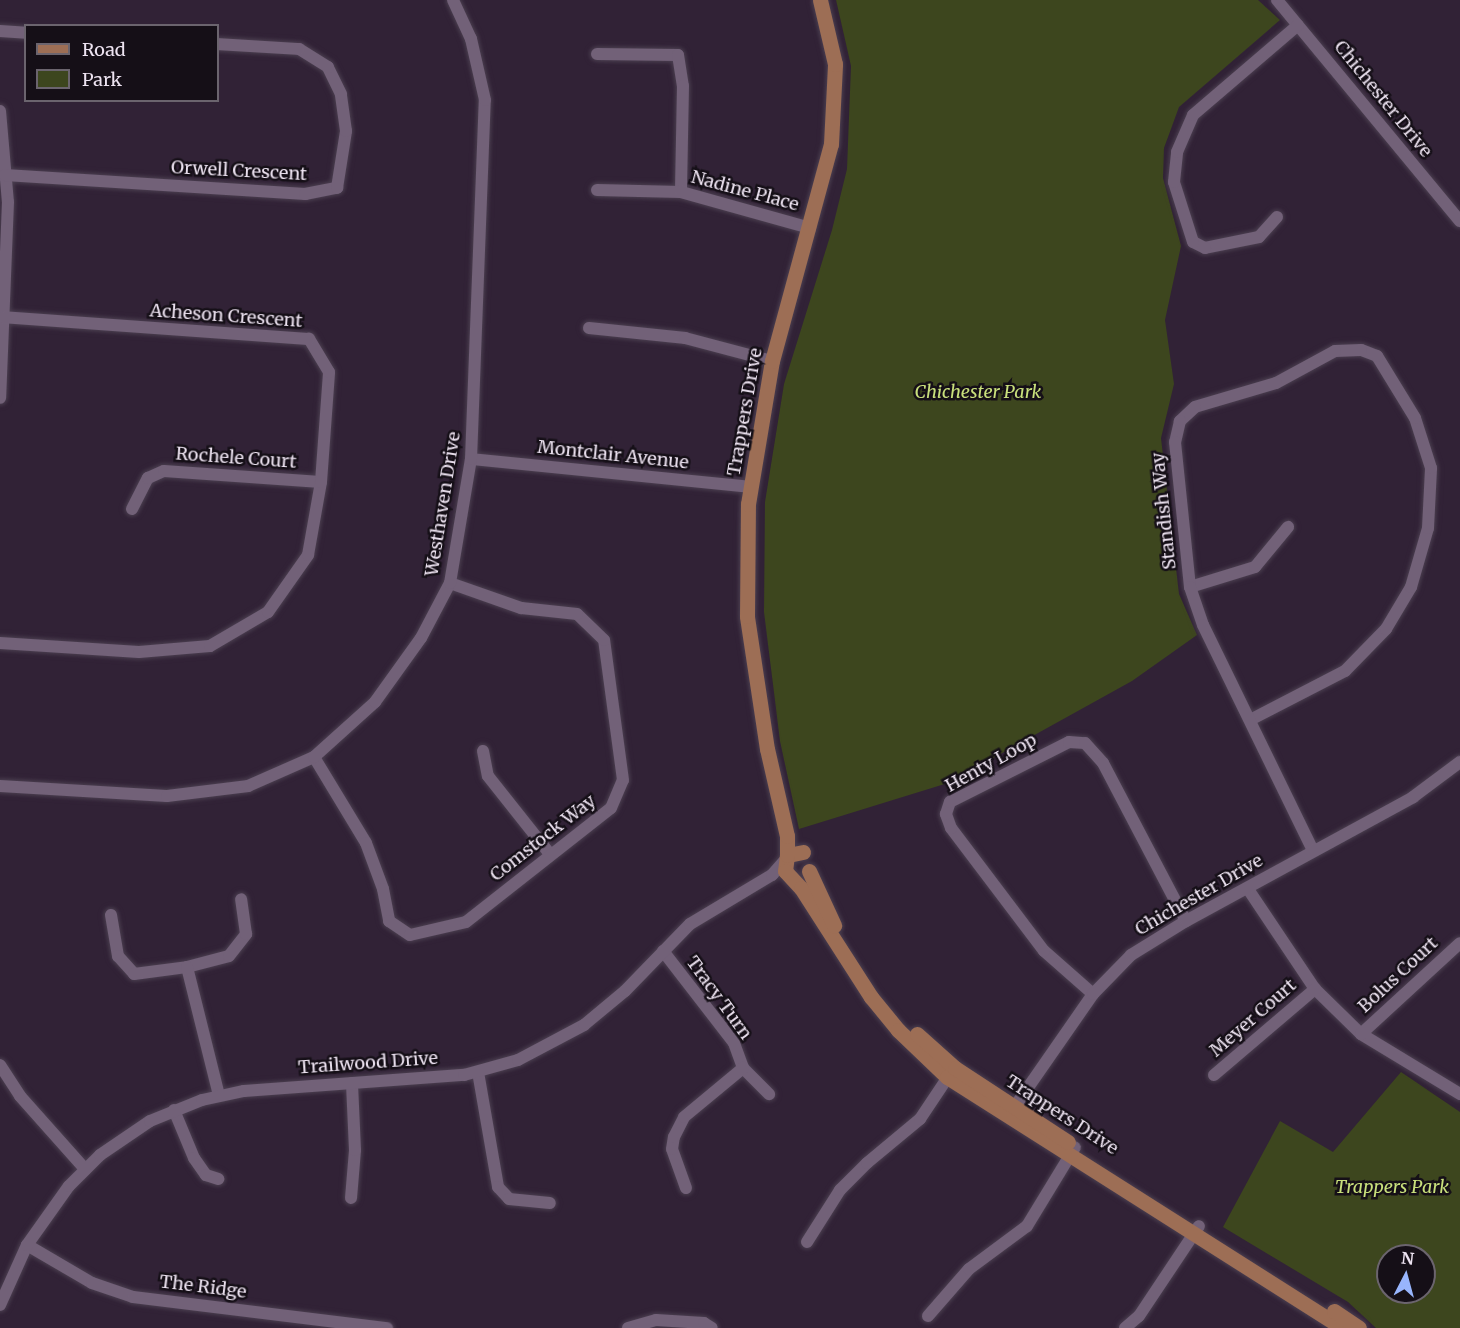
<!DOCTYPE html>
<style>
body{margin:0}
#map{position:relative;width:1460px;height:1328px;overflow:hidden;background:#312236;font-family:Merriweather,serif}
div>[style]{position:absolute}
.green>*{inset:0;background:#3d461e}
.roads{filter:drop-shadow(0 0 2px #4b3f50) drop-shadow(0 0 2px #4b3f50)}
.minor>*{height:12px;margin:-6px;padding:0 6px;transform-origin:6px;border-radius:6px;background:#726178}
.major>*{height:15px;margin:-7.5px;padding:0 7.5px;transform-origin:7.5px;border-radius:7.5px;background:#9d6e55}
span{translate:-50% -50%;white-space:nowrap;text-align:center;line-height:1.15;-webkit-text-stroke:5px #150f17;paint-order:stroke}
.street-label{font-size:18px;color:#ede3f1}
.park-label{font-size:18px;color:#c9e07c;font-style:italic}
.legend{position:absolute;left:24px;top:24px;width:195px;height:78px;box-sizing:border-box;background:#150f17;border:2px solid #6b646e;margin:0;padding:8px 10px;list-style:none;font-size:18px;color:#ede3f1}
.legend li{display:flex;align-items:center;gap:12px;height:30px}
.legend b{width:30px;border:2px solid #6b646e}
.north{position:absolute;left:1376px;top:1244px;width:60px;height:60px;box-sizing:border-box;background:#150f17;border:2px solid #6b646e;border-radius:50%;rotate:6deg;font-size:16px;font-weight:700;line-height:24px;text-align:center;color:#ede3f1}
.north::after{content:'';display:block;margin:auto;width:21px;height:27px;background:#98b5fd;clip-path:polygon(50% 0,100% 100%,50% 72%,0 100%)}
</style>
<div id="map">
<div class="green">
<div style="clip-path:polygon(836px 0,1258px 0,1280px 20px,1179px 107px,1164px 148px,1163px 178px,1181px 246px,1165px 320px,1174px 384px,1161px 438px,1179px 594px,1197px 635px,1132px 681px,948px 783px,799px 829px,780px 741px,764px 612px,765px 502px,784px 384px,832px 230px,847px 169px,851px 66px)"></div>
<div style="clip-path:polygon(evenodd,1401px 1072px,1460px 1112px,1460px 1328px,1376px 1328px,1348px 1302px,1223px 1227px,1280px 1121px,1333px 1152px,1401px 1072px,1388px 1256px,1424px 1256px,1424px 1292px,1388px 1292px,1388px 1256px)"></div>
</div>
<div class="roads">
<div class="minor">
<div style="left:1277px;top:0;width:287px;rotate:50.4deg"></div>
<div style="left:0;top:31px;width:26px;rotate:4deg"></div>
<div style="left:597px;top:54px;width:81px;rotate:0.7deg"></div>
<div style="left:678px;top:55px;width:31px;rotate:81deg"></div>
<div style="left:683px;top:86px;width:106px;rotate:91.1deg"></div>
<div style="left:0;top:111px;width:91px;rotate:85deg"></div>
<div style="left:8px;top:202px;width:196px;rotate:92.3deg"></div>
<div style="left:5px;top:175px;width:301px;rotate:3.6deg"></div>
<div style="left:305px;top:194px;width:33px;rotate:-11deg"></div>
<div style="left:337px;top:188px;width:58px;rotate:-81deg"></div>
<div style="left:346px;top:131px;width:37px;rotate:-98deg"></div>
<div style="left:341px;top:94px;width:30px;rotate:-116deg"></div>
<div style="left:328px;top:67px;width:34px;rotate:-148deg"></div>
<div style="left:299px;top:49px;width:81px;rotate:-176.5deg"></div>
<div style="left:597px;top:190px;width:84px;rotate:1.4deg"></div>
<div style="left:681px;top:192px;width:134px;rotate:15.6deg"></div>
<div style="left:1277px;top:217px;width:27px;rotate:132deg"></div>
<div style="left:1259px;top:237px;width:55px;rotate:168.5deg"></div>
<div style="left:1205px;top:248px;width:13px;rotate:-153deg"></div>
<div style="left:1193px;top:242px;width:63px;rotate:-107.6deg"></div>
<div style="left:1174px;top:182px;width:30px;rotate:-84deg"></div>
<div style="left:1177px;top:152px;width:40px;rotate:-66.6deg"></div>
<div style="left:1193px;top:115px;width:138px;rotate:-40.6deg"></div>
<div style="left:589px;top:328px;width:97px;rotate:5.9deg"></div>
<div style="left:685px;top:338px;width:90px;rotate:14.8deg"></div>
<div style="left:471px;top:459px;width:281px;rotate:5.7deg"></div>
<div style="left:132px;top:509px;width:35px;rotate:-63deg"></div>
<div style="left:148px;top:478px;width:17px;rotate:-24deg"></div>
<div style="left:164px;top:471px;width:157px;rotate:4deg"></div>
<div style="left:1190px;top:587px;width:68px;rotate:-17.1deg"></div>
<div style="left:1255px;top:567px;width:52px;rotate:-50.5deg"></div>
<div style="left:0;top:643px;width:139px;rotate:3.7deg"></div>
<div style="left:139px;top:652px;width:71px;rotate:-4.8deg"></div>
<div style="left:210px;top:646px;width:67px;rotate:-30.4deg"></div>
<div style="left:268px;top:612px;width:70px;rotate:-54.9deg"></div>
<div style="left:308px;top:555px;width:74px;rotate:-79.9deg"></div>
<div style="left:321px;top:482px;width:110px;rotate:-85.8deg"></div>
<div style="left:329px;top:372px;width:39px;rotate:-121deg"></div>
<div style="left:309px;top:339px;width:306px;rotate:-175.9deg"></div>
<div style="left:1250px;top:720px;width:107px;rotate:-27.3deg"></div>
<div style="left:1345px;top:671px;width:59px;rotate:-45.7deg"></div>
<div style="left:1386px;top:629px;width:49px;rotate:-59.2deg"></div>
<div style="left:1411px;top:587px;width:61px;rotate:-73.9deg"></div>
<div style="left:1428px;top:528px;width:60px;rotate:-87.1deg"></div>
<div style="left:1431px;top:468px;width:52px;rotate:-107.7deg"></div>
<div style="left:1415px;top:418px;width:73px;rotate:-121.5deg"></div>
<div style="left:1377px;top:356px;width:17px;rotate:-159deg"></div>
<div style="left:1361px;top:350px;width:26px;rotate:178deg"></div>
<div style="left:1335px;top:351px;width:67px;rotate:151.5deg"></div>
<div style="left:1276px;top:383px;width:84px;rotate:163.5deg"></div>
<div style="left:1195px;top:407px;width:21px;rotate:137deg"></div>
<div style="left:1180px;top:421px;width:22px;rotate:103deg"></div>
<div style="left:1175px;top:442px;width:146px;rotate:84.1deg"></div>
<div style="left:1190px;top:587px;width:40px;rotate:71.1deg"></div>
<div style="left:1203px;top:625px;width:251px;rotate:64deg"></div>
<div style="left:483px;top:751px;width:25px;rotate:79deg"></div>
<div style="left:488px;top:776px;width:98px;rotate:51.6deg"></div>
<div style="left:314px;top:757px;width:100px;rotate:58.8deg"></div>
<div style="left:366px;top:843px;width:49px;rotate:69.7deg"></div>
<div style="left:383px;top:889px;width:33px;rotate:79deg"></div>
<div style="left:389px;top:921px;width:25px;rotate:34deg"></div>
<div style="left:410px;top:935px;width:57px;rotate:-13.1deg"></div>
<div style="left:466px;top:922px;width:184px;rotate:-38.2deg"></div>
<div style="left:611px;top:808px;width:30px;rotate:-67deg"></div>
<div style="left:623px;top:780px;width:141px;rotate:-97.7deg"></div>
<div style="left:604px;top:640px;width:37px;rotate:-136deg"></div>
<div style="left:577px;top:614px;width:56px;rotate:-173.9deg"></div>
<div style="left:521px;top:608px;width:75px;rotate:-160.6deg"></div>
<div style="left:0;top:786px;width:167px;rotate:3.4deg"></div>
<div style="left:167px;top:796px;width:82px;rotate:-7deg"></div>
<div style="left:248px;top:786px;width:72px;rotate:-23.7deg"></div>
<div style="left:314px;top:757px;width:82px;rotate:-42deg"></div>
<div style="left:375px;top:702px;width:79px;rotate:-54.3deg"></div>
<div style="left:421px;top:638px;width:62px;rotate:-62.2deg"></div>
<div style="left:450px;top:583px;width:126px;rotate:-80.4deg"></div>
<div style="left:471px;top:459px;width:359px;rotate:-87.8deg"></div>
<div style="left:485px;top:100px;width:63px;rotate:-102.9deg"></div>
<div style="left:471px;top:39px;width:43px;rotate:-114.8deg"></div>
<div style="left:1248px;top:889px;width:120px;rotate:56.2deg"></div>
<div style="left:1315px;top:989px;width:64px;rotate:44.4deg"></div>
<div style="left:1361px;top:1034px;width:116px;rotate:31.2deg"></div>
<div style="left:111px;top:915px;width:42px;rotate:80.3deg"></div>
<div style="left:118px;top:956px;width:24px;rotate:48deg"></div>
<div style="left:134px;top:974px;width:53px;rotate:-7.5deg"></div>
<div style="left:187px;top:967px;width:43px;rotate:-14.7deg"></div>
<div style="left:229px;top:956px;width:28px;rotate:-52deg"></div>
<div style="left:246px;top:934px;width:35px;rotate:-98deg"></div>
<div style="left:663px;top:951px;width:116px;rotate:52.3deg"></div>
<div style="left:734px;top:1043px;width:27px;rotate:70deg"></div>
<div style="left:743px;top:1068px;width:37px;rotate:45deg"></div>
<div style="left:187px;top:967px;width:132px;rotate:76deg"></div>
<div style="left:1093px;top:994px;width:65px;rotate:-138.7deg"></div>
<div style="left:1044px;top:951px;width:154px;rotate:-127.1deg"></div>
<div style="left:951px;top:828px;width:15px;rotate:-110deg"></div>
<div style="left:946px;top:814px;width:13px;rotate:-72deg"></div>
<div style="left:950px;top:802px;width:133px;rotate:-26.8deg"></div>
<div style="left:1069px;top:742px;width:16px;rotate:4deg"></div>
<div style="left:1085px;top:743px;width:27px;rotate:48deg"></div>
<div style="left:1103px;top:763px;width:178px;rotate:62.3deg"></div>
<div style="left:1361px;top:1034px;width:134px;rotate:-42.6deg"></div>
<div style="left:0;top:1065px;width:37px;rotate:57deg"></div>
<div style="left:20px;top:1096px;width:98px;rotate:48.3deg"></div>
<div style="left:478px;top:1072px;width:117px;rotate:80.1deg"></div>
<div style="left:498px;top:1187px;width:16px;rotate:47deg"></div>
<div style="left:509px;top:1199px;width:41px;rotate:5.6deg"></div>
<div style="left:1214px;top:1075px;width:133px;rotate:-40.4deg"></div>
<div style="left:174px;top:1110px;width:52px;rotate:67.4deg"></div>
<div style="left:194px;top:1158px;width:21px;rotate:55deg"></div>
<div style="left:206px;top:1175px;width:13px;rotate:18deg"></div>
<div style="left:1011px;top:1112px;width:144px;rotate:-55.2deg"></div>
<div style="left:1093px;top:994px;width:54px;rotate:-45.7deg"></div>
<div style="left:1131px;top:955px;width:65px;rotate:-31.7deg"></div>
<div style="left:1186px;top:921px;width:259px;rotate:-28.6deg"></div>
<div style="left:1413px;top:797px;width:59px;rotate:-36.7deg"></div>
<div style="left:686px;top:1188px;width:41px;rotate:-109.7deg"></div>
<div style="left:672px;top:1149px;width:12px;rotate:-81deg"></div>
<div style="left:674px;top:1137px;width:22px;rotate:-63deg"></div>
<div style="left:684px;top:1117px;width:77px;rotate:-39.7deg"></div>
<div style="left:351px;top:1198px;width:48px;rotate:-85.2deg"></div>
<div style="left:355px;top:1150px;width:67px;rotate:-92.6deg"></div>
<div style="left:807px;top:1242px;width:62px;rotate:-57.6deg"></div>
<div style="left:840px;top:1190px;width:38px;rotate:-45deg"></div>
<div style="left:867px;top:1163px;width:69px;rotate:-39.7deg"></div>
<div style="left:920px;top:1119px;width:58px;rotate:-56.3deg"></div>
<div style="left:27px;top:1245px;width:75px;rotate:30.3deg"></div>
<div style="left:92px;top:1283px;width:43px;rotate:18.9deg"></div>
<div style="left:133px;top:1297px;width:256px;rotate:7deg"></div>
<div style="left:0;top:1305px;width:66px;rotate:-65.8deg"></div>
<div style="left:27px;top:1245px;width:72px;rotate:-54.6deg"></div>
<div style="left:69px;top:1186px;width:44px;rotate:-45deg"></div>
<div style="left:100px;top:1155px;width:60px;rotate:-34.2deg"></div>
<div style="left:150px;top:1121px;width:56px;rotate:-22deg"></div>
<div style="left:202px;top:1100px;width:43px;rotate:-12.1deg"></div>
<div style="left:244px;top:1091px;width:221px;rotate:-4.2deg"></div>
<div style="left:464px;top:1075px;width:56px;rotate:-15.5deg"></div>
<div style="left:518px;top:1060px;width:75px;rotate:-27.9deg"></div>
<div style="left:584px;top:1025px;width:53px;rotate:-39.7deg"></div>
<div style="left:625px;top:991px;width:93px;rotate:-45.9deg"></div>
<div style="left:690px;top:924px;width:96px;rotate:-30.9deg"></div>
<div style="left:772px;top:875px;width:18px;rotate:-49deg"></div>
<div style="left:928px;top:1316px;width:62px;rotate:-48.9deg"></div>
<div style="left:969px;top:1269px;width:72px;rotate:-36.6deg"></div>
<div style="left:1027px;top:1226px;width:92px;rotate:-58.7deg"></div>
<div style="left:628px;top:1328px;width:29px;rotate:-16deg"></div>
<div style="left:656px;top:1320px;width:48px;rotate:3.6deg"></div>
<div style="left:704px;top:1323px;width:9px;rotate:32deg"></div>
<div style="left:1125px;top:1328px;width:18px;rotate:-41deg"></div>
<div style="left:1139px;top:1316px;width:108px;rotate:-56.3deg"></div>
</div>
<div class="major">
<div style="left:803px;top:852px;width:16px;rotate:169deg"></div>
<div style="left:787px;top:855px;width:16px;rotate:97deg"></div>
<div style="left:785px;top:871px;width:23px;rotate:47deg"></div>
<div style="left:801px;top:888px;width:130px;rotate:57.3deg"></div>
<div style="left:871px;top:997px;width:43px;rotate:50.7deg"></div>
<div style="left:898px;top:1030px;width:68px;rotate:43.8deg"></div>
<div style="left:947px;top:1077px;width:468px;rotate:32.4deg"></div>
<div style="left:787px;top:855px;width:19px;rotate:-90deg"></div>
<div style="left:787px;top:836px;width:89px;rotate:-102.9deg"></div>
<div style="left:767px;top:749px;width:134px;rotate:-98.6deg"></div>
<div style="left:747px;top:616px;width:112px;rotate:-89.5deg"></div>
<div style="left:748px;top:504px;width:145px;rotate:-80.5deg"></div>
<div style="left:772px;top:361px;width:225px;rotate:-74.8deg"></div>
<div style="left:831px;top:144px;width:80px;rotate:-87.1deg"></div>
<div style="left:835px;top:64px;width:66px;rotate:-103.2deg"></div>
<div style="left:809px;top:871px;width:60px;rotate:65.2deg"></div>
<div style="left:917px;top:1034px;width:51px;rotate:41.8deg"></div>
<div style="left:955px;top:1068px;width:135px;rotate:33.2deg"></div>
<div style="left:1334px;top:1311px;width:30px;rotate:34deg"></div>
</div>
</div>
<div class="street-label">
<span style="left:1383px;top:99px;rotate:51deg">Chichester Drive</span>
<span style="left:239px;top:171px;rotate:3deg">Orwell Crescent</span>
<span style="left:745px;top:191px;rotate:15deg">Nadine Place</span>
<span style="left:226px;top:316px;rotate:4deg">Acheson Crescent</span>
<span style="left:745px;top:412px;rotate:-80deg">Trappers Drive</span>
<span style="left:613px;top:455px;rotate:6deg">Montclair Avenue</span>
<span style="left:236px;top:458px;rotate:4deg">Rochele Court</span>
<span style="left:443px;top:504px;rotate:-81deg">Westhaven Drive</span>
<span style="left:1164px;top:511px;rotate:-96deg">Standish Way</span>
<span style="left:991px;top:763px;rotate:-29deg">Henty Loop</span>
<span style="left:543px;top:838px;rotate:-38deg">Comstock Way</span>
<span style="left:1199px;top:895px;rotate:-30deg">Chichester Drive</span>
<span style="left:1398px;top:975px;rotate:-43deg">Bolus Court</span>
<span style="left:719px;top:998px;rotate:54deg">Tracy Turn</span>
<span style="left:1253px;top:1018px;rotate:-41deg">Meyer Court</span>
<span style="left:368px;top:1063px;rotate:-4deg">Trailwood Drive</span>
<span style="left:1062px;top:1115px;rotate:33deg">Trappers Drive</span>
<span style="left:203px;top:1287px;rotate:7deg">The Ridge</span>
</div>
<div class="park-label">
<span style="left:978px;top:392px">Chichester Park</span>
<span style="left:1392px;top:1187px">Trappers Park</span>
</div>
<ul class="legend">
<li><b style="height:8px;background:#9d6e55"></b>Road</li>
<li><b style="height:16px;background:#3d461e"></b>Park</li>
</ul>
<div class="north">N</div>
</div>
